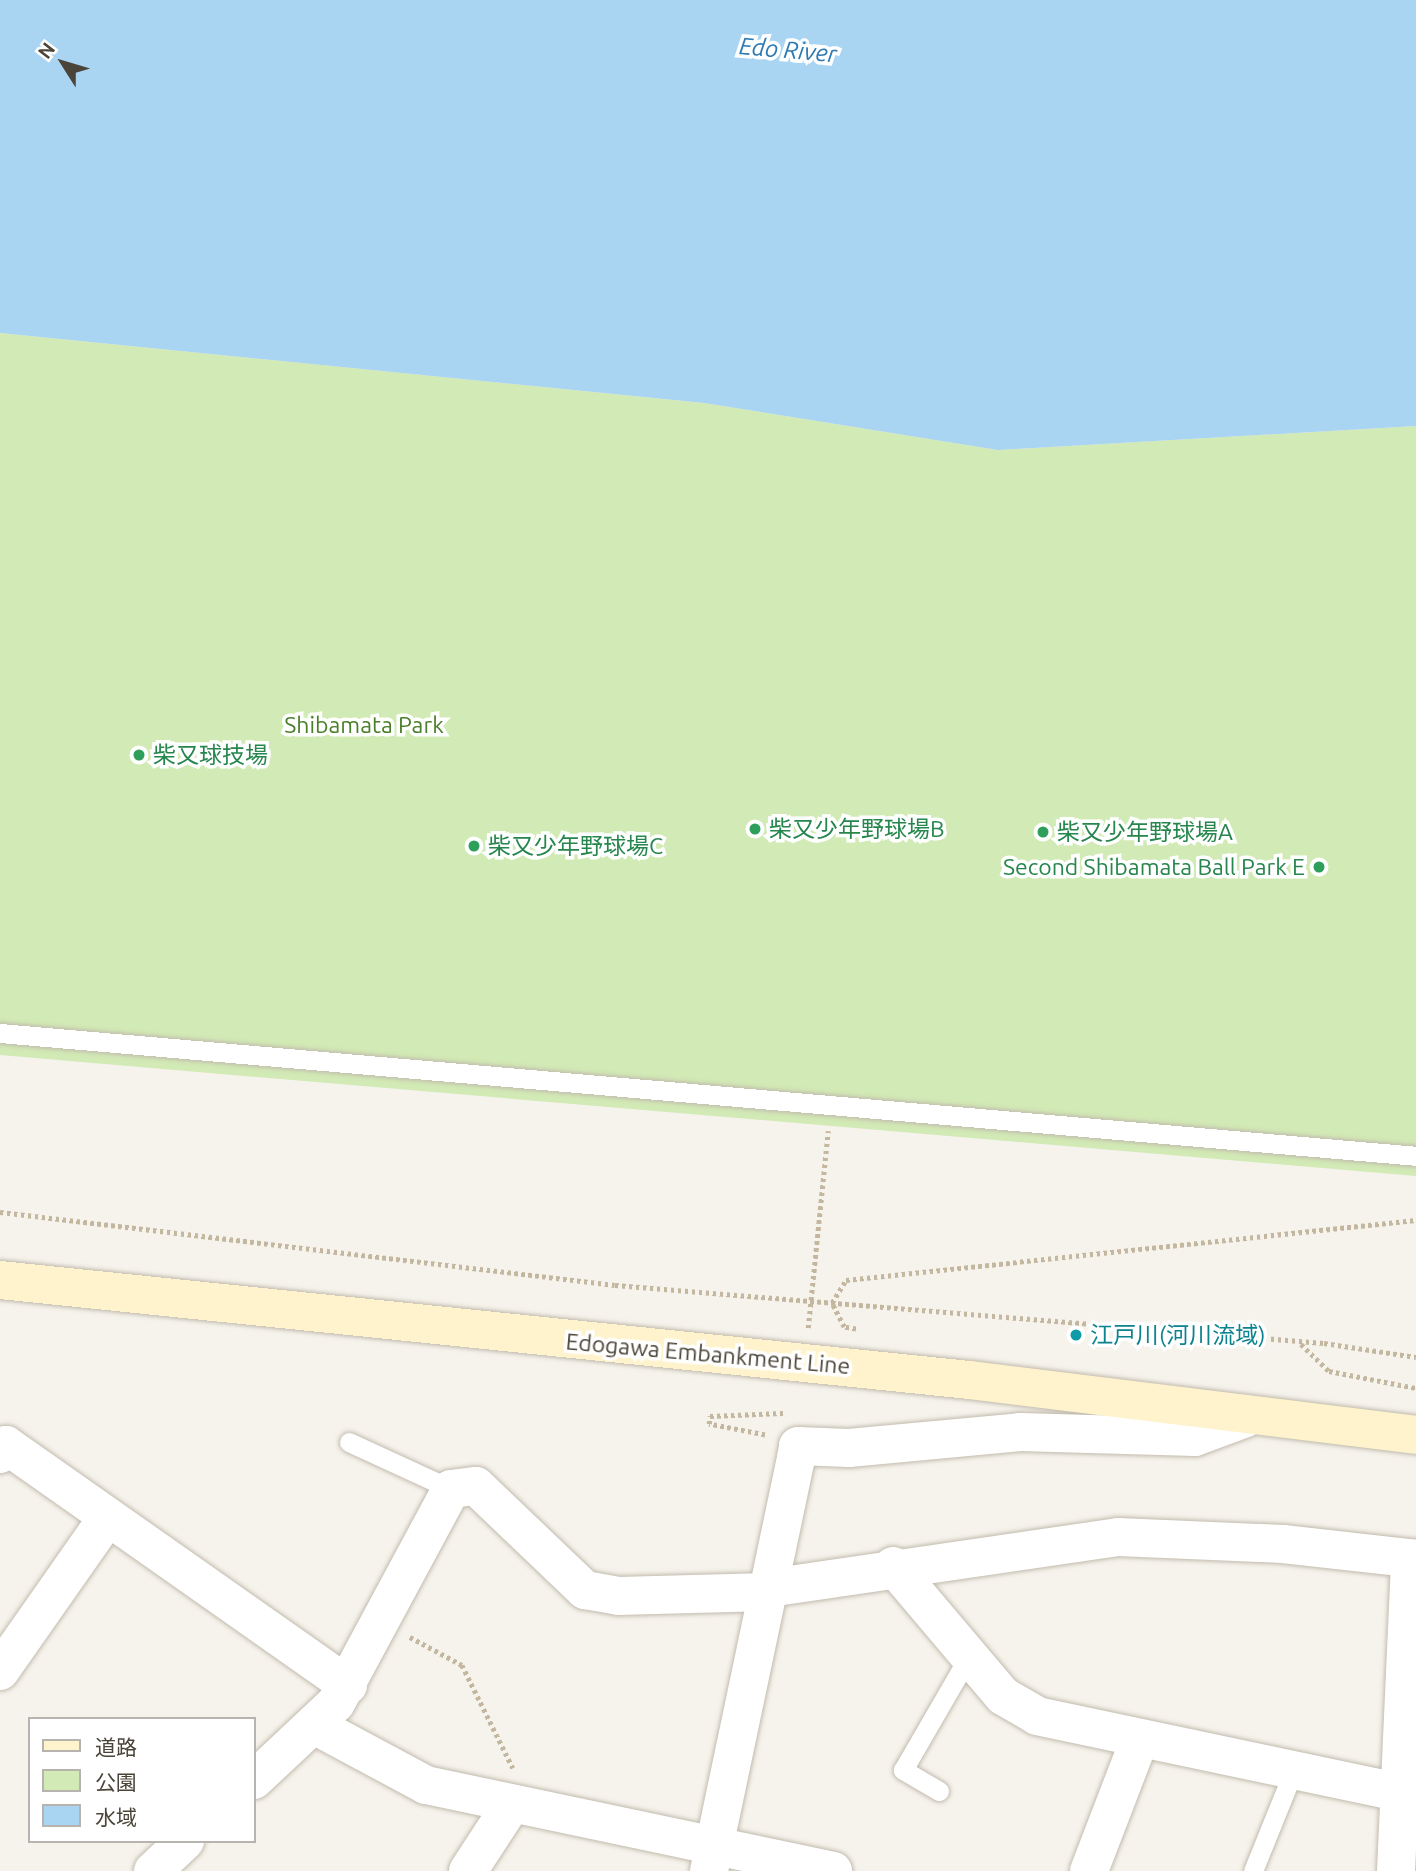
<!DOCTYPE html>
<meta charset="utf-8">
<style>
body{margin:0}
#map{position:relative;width:1416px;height:1871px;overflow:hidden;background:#f6f3ec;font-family:Ubuntu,"Noto Sans JP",sans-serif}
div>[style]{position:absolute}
.green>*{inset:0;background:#d2eab5}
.water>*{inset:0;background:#a9d4f2}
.path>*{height:4.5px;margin-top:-2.25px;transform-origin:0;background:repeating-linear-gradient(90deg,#c4b79f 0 3.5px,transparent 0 7px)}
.roads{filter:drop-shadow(0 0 2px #c2bbae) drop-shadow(0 0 2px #c2bbae)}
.service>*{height:19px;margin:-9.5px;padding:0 9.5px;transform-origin:9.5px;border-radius:9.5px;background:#fff}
.minor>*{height:38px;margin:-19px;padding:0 19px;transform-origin:19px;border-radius:19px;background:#fff}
.tertiary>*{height:38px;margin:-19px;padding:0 19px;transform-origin:19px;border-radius:19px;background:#fff}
.secondary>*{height:38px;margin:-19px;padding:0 19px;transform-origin:19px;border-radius:19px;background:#fff3cd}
.dots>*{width:19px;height:19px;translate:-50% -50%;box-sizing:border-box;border:4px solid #fff;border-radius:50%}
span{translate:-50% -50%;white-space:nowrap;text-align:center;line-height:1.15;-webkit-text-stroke:7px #fff;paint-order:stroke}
.park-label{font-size:23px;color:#4a7f2a}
.leisure-label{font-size:23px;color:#27864d}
.left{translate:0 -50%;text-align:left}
.right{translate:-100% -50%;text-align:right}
.culture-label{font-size:23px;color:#0d838f}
.street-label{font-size:23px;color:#4b4439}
.water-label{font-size:24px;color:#2e7ab2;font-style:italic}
.legend{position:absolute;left:28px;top:1717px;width:228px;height:126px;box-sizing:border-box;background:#fff;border:2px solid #b7b4b0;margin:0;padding:9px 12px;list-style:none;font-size:21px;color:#4b4439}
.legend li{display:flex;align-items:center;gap:14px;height:35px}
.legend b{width:35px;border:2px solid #b7b4b0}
.north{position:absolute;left:28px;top:28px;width:70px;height:70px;-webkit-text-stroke:5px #fff;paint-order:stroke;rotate:307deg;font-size:19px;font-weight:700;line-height:28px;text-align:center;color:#4b4439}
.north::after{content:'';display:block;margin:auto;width:24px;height:32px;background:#4b4439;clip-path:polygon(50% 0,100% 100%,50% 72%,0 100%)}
</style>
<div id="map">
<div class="green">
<div style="clip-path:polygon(0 333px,704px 403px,998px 450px,1416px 426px,1416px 1176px,0 1055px)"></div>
</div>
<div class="water">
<div style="clip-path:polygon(0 0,1416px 0,1416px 426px,998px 450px,704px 403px,0 333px)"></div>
</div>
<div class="path">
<div style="left:0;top:1212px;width:619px;rotate:6.77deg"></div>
<div style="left:615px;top:1285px;width:711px;rotate:4.68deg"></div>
<div style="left:1324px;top:1343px;width:93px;rotate:8.7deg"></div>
<div style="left:808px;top:1328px;width:198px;rotate:-84.2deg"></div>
<div style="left:856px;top:1329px;width:12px;rotate:-171deg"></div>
<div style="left:844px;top:1327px;width:27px;rotate:-117deg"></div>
<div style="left:832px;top:1303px;width:27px;rotate:-59deg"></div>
<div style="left:846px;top:1280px;width:573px;rotate:-6.01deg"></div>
<div style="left:1301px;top:1344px;width:39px;rotate:44deg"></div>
<div style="left:1329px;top:1371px;width:89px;rotate:11.1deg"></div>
<div style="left:765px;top:1435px;width:57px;rotate:-168.9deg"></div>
<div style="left:709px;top:1424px;width:8px;rotate:-83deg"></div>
<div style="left:710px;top:1416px;width:73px;rotate:-2.4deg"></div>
<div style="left:410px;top:1637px;width:59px;rotate:28.3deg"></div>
<div style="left:462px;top:1665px;width:115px;rotate:63.7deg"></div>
</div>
<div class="roads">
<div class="service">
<div style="left:0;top:1033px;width:1421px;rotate:4.96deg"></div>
<div style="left:349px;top:1442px;width:112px;rotate:24.7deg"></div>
<div style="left:939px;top:1791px;width:42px;rotate:-149.7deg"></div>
<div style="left:903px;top:1770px;width:132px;rotate:-59.9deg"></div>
<div style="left:1253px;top:1871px;width:107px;rotate:-68deg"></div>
</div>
<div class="minor">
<div style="left:0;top:1454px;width:11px;rotate:-56deg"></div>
<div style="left:6px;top:1445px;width:418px;rotate:35.1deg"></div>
<div style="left:796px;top:1459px;width:13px;rotate:-81deg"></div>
<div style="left:798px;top:1446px;width:51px;rotate:2.2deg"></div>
<div style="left:849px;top:1448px;width:172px;rotate:-5.3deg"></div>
<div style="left:1020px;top:1432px;width:175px;rotate:1.6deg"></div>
<div style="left:1195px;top:1437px;width:54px;rotate:-20.4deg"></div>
<div style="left:893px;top:1566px;width:170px;rotate:49.8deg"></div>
<div style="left:1003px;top:1696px;width:39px;rotate:30deg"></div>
<div style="left:1037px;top:1716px;width:369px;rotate:11.9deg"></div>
<div style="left:769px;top:1588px;width:353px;rotate:-8.3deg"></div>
<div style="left:1118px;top:1537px;width:165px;rotate:2.4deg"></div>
<div style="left:1283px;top:1544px;width:134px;rotate:6.4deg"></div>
<div style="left:0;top:1671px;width:188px;rotate:-55deg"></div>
<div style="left:314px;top:1725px;width:127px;rotate:28.2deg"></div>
<div style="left:426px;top:1785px;width:416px;rotate:11.9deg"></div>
<div style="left:254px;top:1780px;width:112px;rotate:-43.2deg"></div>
<div style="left:336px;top:1703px;width:243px;rotate:-61.7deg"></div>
<div style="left:451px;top:1489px;width:25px;rotate:-7deg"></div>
<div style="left:476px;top:1486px;width:151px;rotate:43.7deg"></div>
<div style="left:585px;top:1590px;width:34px;rotate:10deg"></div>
<div style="left:618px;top:1596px;width:150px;rotate:-1.5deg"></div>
<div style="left:153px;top:1871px;width:44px;rotate:-43.2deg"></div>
<div style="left:468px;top:1871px;width:79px;rotate:-56.9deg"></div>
<div style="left:1089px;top:1871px;width:142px;rotate:-69deg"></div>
<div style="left:1396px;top:1871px;width:313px;rotate:-87.4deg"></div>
</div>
<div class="tertiary">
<div style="left:709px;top:1871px;width:421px;rotate:-78.1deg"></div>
</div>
<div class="secondary">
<div style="left:0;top:1280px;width:974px;rotate:5.89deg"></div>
<div style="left:969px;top:1380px;width:450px;rotate:7deg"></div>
</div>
</div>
<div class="dots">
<div style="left:139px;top:755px;background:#2e9e5b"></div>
<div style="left:755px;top:829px;background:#2e9e5b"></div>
<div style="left:1043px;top:832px;background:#2e9e5b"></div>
<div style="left:474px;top:846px;background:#2e9e5b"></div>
<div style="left:1319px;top:867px;background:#2e9e5b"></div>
<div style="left:1076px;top:1335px;background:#0f9aa8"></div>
</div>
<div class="park-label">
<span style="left:364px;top:725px">Shibamata Park</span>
</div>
<div class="leisure-label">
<span class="left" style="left:153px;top:755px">柴又球技場</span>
<span class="left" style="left:769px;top:829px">柴又少年野球場B</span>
<span class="left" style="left:1057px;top:832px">柴又少年野球場A</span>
<span class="left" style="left:488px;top:846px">柴又少年野球場C</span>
<span class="right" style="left:1305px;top:867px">Second Shibamata Ball Park E</span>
</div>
<div class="culture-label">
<span class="left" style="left:1090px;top:1335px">江戸川(河川流域)</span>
</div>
<div class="street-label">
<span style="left:708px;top:1354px;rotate:5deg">Edogawa Embankment Line</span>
</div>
<div class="water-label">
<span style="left:788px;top:50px;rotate:5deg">Edo River</span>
</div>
<ul class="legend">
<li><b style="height:9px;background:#fff3cd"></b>道路</li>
<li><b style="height:19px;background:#d2eab5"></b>公園</li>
<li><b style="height:19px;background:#a9d4f2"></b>水域</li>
</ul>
<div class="north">N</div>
</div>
